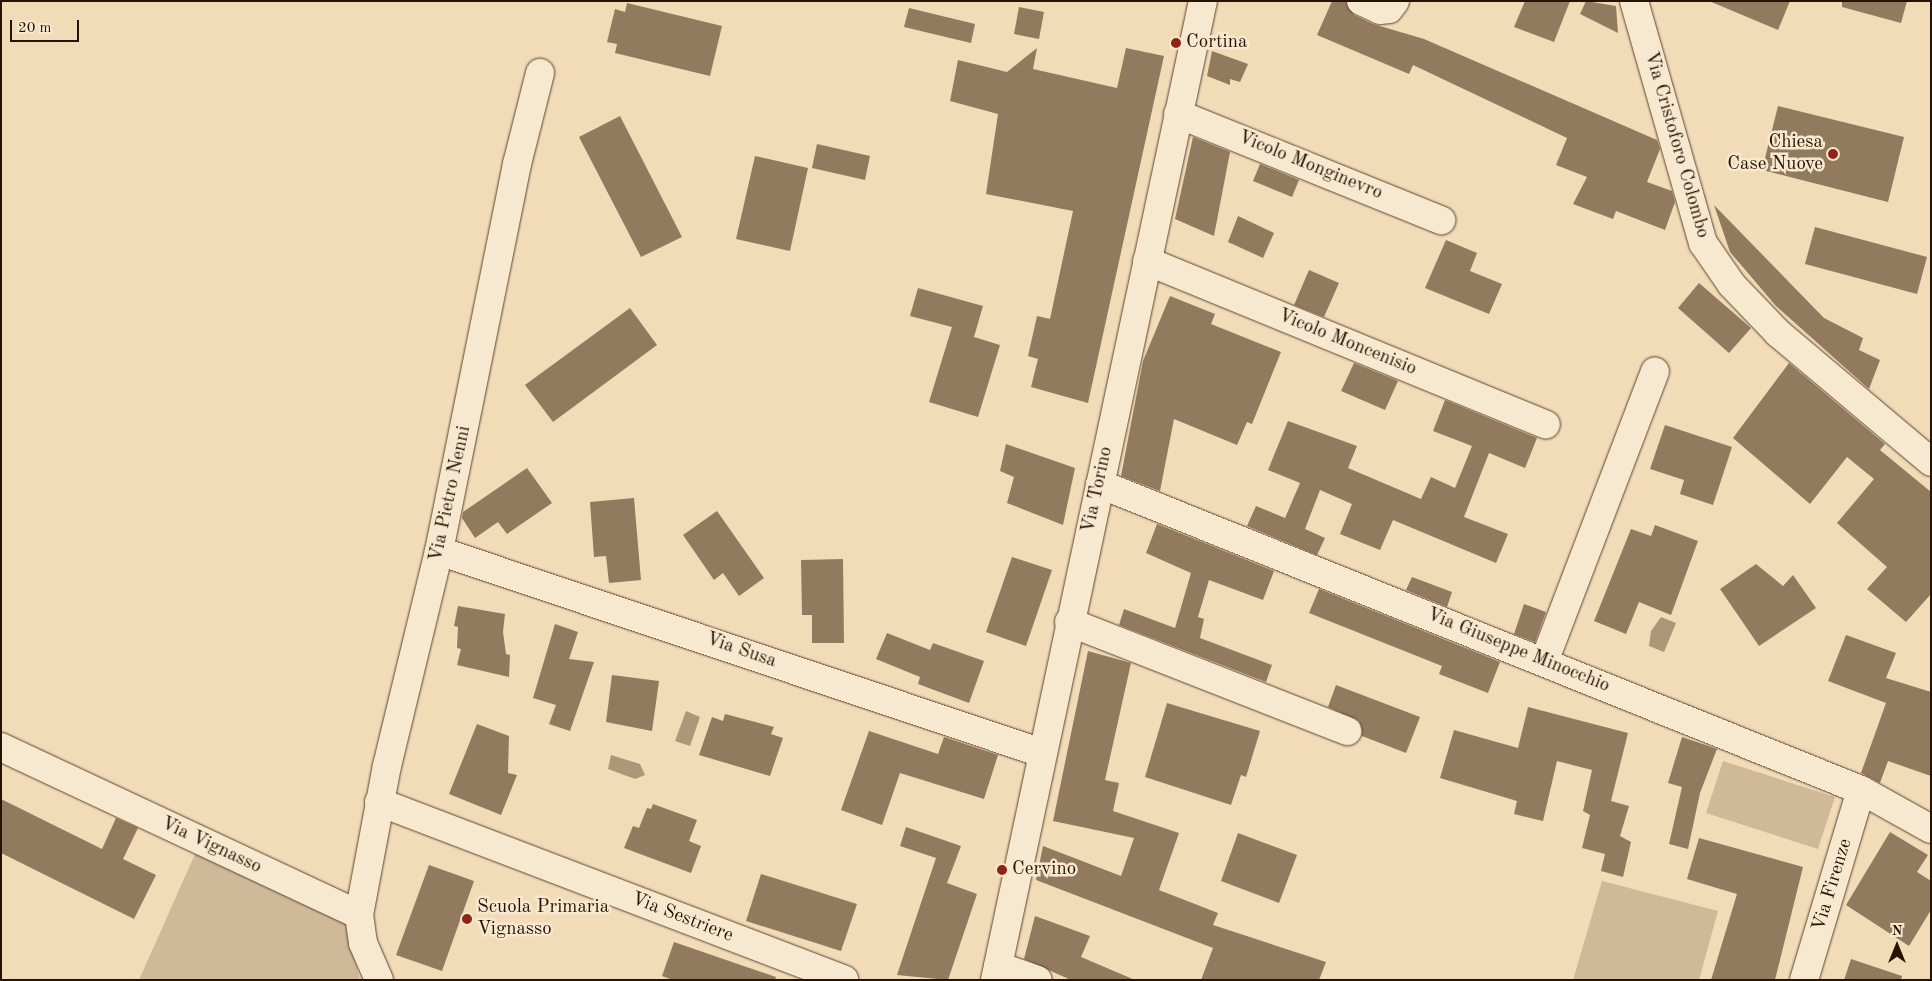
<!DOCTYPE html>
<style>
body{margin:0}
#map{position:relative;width:1932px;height:981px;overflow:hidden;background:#f2dbb7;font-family:"Old Standard TT",serif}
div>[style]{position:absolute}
.green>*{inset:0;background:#d0b998}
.water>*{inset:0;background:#ae9679}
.building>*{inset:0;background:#927a5f}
.roads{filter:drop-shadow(0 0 1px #5b442e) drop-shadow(0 0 1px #5b442e)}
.minor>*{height:28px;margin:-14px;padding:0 14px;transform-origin:14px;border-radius:14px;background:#f7e8d0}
.dots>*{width:14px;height:14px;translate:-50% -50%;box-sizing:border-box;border:2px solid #f7e8d0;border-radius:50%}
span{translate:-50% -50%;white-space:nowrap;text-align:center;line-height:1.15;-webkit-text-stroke:5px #f7e8d0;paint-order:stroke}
.poi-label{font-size:19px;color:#291100}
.left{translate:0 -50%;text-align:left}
.right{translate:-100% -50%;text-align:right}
.street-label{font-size:19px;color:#291100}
.frame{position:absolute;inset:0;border:2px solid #291100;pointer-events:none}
.north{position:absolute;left:1872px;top:921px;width:50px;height:50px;-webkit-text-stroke:4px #f7e8d0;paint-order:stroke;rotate:0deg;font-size:14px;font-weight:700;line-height:20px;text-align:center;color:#291100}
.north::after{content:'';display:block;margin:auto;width:18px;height:22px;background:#291100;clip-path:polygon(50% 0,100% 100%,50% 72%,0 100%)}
.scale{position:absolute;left:10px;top:20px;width:69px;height:22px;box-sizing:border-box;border:2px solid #291100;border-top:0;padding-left:6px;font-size:15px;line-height:18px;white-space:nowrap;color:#291100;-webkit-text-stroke:4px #f7e8d0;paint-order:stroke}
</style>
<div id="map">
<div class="green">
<div style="clip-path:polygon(1723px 761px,1835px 797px,1818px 849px,1706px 813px)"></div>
<div style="clip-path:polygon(199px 845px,350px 918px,348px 933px,360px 980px,139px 980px)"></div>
<div style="clip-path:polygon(1602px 881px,1718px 911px,1699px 980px,1573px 980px)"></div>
</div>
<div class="water">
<div style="clip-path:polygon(1661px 617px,1676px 623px,1664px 652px,1649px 646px,1651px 631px)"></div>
<div style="clip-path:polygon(686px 711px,700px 717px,690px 746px,675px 741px)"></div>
<div style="clip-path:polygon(611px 755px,640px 764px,645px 775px,635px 779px,608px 769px)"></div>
</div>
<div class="building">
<div style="clip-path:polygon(1332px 1px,1346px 1px,1354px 15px,1373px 24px,1424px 39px,1657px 140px,1660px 149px,1647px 182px,1672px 191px,1675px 202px,1665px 230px,1616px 211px,1613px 219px,1573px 204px,1587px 177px,1556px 165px,1567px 138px,1413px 65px,1409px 74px,1317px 35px)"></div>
<div style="clip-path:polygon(1525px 1px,1570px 1px,1554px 42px,1514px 27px)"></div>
<div style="clip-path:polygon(1586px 1px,1616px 6px,1618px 33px,1580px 14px)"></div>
<div style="clip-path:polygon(1709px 1px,1790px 1px,1778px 30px)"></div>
<div style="clip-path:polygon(1842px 1px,1907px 1px,1901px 23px,1842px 7px)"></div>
<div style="clip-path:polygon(627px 3px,722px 26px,710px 76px,615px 53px,617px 44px,607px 42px,615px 9px,625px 12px)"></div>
<div style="clip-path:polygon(1019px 7px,1044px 12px,1039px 39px,1014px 34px)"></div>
<div style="clip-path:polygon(909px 8px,975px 24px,971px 43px,904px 27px)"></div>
<div style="clip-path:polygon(1037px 48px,1033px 69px,1117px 88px,1126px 48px,1164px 56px,1088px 403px,1031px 387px,1038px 359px,1028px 356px,1037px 316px,1050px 319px,1073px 211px,986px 194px,998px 114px,950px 101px,958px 60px,1007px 72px)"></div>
<div style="clip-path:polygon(1212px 51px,1248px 64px,1240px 82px,1230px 79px,1230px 85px,1207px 76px)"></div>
<div style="clip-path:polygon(1778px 106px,1904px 137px,1888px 202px,1762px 170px)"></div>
<div style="clip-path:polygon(620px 116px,682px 237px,641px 257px,579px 137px)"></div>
<div style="clip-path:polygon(1193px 137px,1230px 152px,1214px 236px,1175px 219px)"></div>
<div style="clip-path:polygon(817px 144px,870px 156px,865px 180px,812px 168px)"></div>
<div style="clip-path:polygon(755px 156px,808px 168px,790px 251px,736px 239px)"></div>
<div style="clip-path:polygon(1260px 164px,1299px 180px,1292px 197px,1253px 181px)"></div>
<div style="clip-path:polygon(1714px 205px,1824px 318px,1863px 338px,1859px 350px,1880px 360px,1869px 389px,1776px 306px,1730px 252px)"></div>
<div style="clip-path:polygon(1238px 216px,1274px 233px,1263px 258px,1228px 242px)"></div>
<div style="clip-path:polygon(1815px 227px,1927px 257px,1917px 294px,1805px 264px)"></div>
<div style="clip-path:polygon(1446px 240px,1477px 253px,1470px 271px,1502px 284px,1489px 314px,1425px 288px)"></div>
<div style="clip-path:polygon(1309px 270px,1339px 283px,1324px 317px,1294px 305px)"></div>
<div style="clip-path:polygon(1699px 283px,1751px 328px,1729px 353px,1678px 308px)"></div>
<div style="clip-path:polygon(918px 288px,983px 306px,974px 337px,1000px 345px,978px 417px,929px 402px,952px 327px,910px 316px)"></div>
<div style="clip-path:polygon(1170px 296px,1215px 314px,1211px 324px,1281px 352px,1252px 424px,1247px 422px,1237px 445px,1174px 419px,1160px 491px,1121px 476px,1143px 361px)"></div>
<div style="clip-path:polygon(630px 308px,657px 345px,553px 422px,525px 385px)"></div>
<div style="clip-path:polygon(1354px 363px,1398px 381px,1385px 410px,1341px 391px)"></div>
<div style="clip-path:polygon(1789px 363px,1885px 444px,1880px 450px,1931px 492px,1931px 594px,1906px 622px,1867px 589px,1887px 567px,1837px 523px,1874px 479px,1847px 457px,1810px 504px,1733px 438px)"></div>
<div style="clip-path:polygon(1445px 400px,1537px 438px,1525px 468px,1489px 453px,1464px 517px,1508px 534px,1496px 563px,1393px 520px,1380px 550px,1340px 534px,1352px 504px,1320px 490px,1305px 529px,1325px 538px,1317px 555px,1247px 526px,1256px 506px,1285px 518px,1300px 483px,1268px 470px,1288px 421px,1357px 446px,1348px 468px,1421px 499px,1431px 477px,1455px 488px,1472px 446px,1433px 431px)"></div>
<div style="clip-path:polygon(1665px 425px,1732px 447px,1713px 505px,1680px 494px,1684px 480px,1650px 469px)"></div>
<div style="clip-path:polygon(1006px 444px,1075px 468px,1063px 525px,1007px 503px,1014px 477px,1000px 471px)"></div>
<div style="clip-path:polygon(527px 468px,552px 503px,507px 534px,498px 522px,475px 538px,462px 518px,463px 512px)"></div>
<div style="clip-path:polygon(634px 498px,641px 580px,609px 583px,606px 556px,594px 557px,590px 502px)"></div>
<div style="clip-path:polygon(717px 511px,764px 578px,739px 596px,723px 573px,714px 580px,683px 535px)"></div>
<div style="clip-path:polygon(1157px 524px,1274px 571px,1263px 600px,1209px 580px,1198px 617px,1204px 619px,1200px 638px,1272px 665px,1266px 682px,1119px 625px,1124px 609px,1175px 628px,1191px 573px,1146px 553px)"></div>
<div style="clip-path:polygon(1655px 525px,1698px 541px,1671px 615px,1639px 602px,1626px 634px,1594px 621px,1631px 529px,1651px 536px)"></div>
<div style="clip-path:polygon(1012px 557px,1052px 570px,1026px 646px,986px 632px)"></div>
<div style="clip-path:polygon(843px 559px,844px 643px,812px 643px,812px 615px,802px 615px,801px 560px)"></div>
<div style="clip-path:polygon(1756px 564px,1783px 586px,1793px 575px,1816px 608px,1759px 646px,1720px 589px)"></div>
<div style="clip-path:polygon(1412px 577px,1452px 592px,1447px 607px,1406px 590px)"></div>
<div style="clip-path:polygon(1319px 589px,1500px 662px,1488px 693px,1439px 674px,1442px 666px,1309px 613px)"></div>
<div style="clip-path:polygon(1524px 604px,1546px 612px,1535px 642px,1514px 634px)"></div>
<div style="clip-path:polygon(458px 606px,505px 614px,503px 632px,506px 654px,510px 655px,509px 677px,457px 665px,461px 649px,457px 648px,458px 627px,454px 626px)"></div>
<div style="clip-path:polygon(555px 624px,578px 632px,569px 659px,594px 662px,570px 731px,549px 724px,556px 705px,533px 698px)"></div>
<div style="clip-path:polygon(887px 633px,930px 650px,933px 643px,984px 661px,969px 703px,918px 684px,920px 677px,876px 659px)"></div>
<div style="clip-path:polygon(1846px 635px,1896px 653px,1886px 678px,1931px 692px,1931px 776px,1888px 761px,1880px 783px,1861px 773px,1886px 703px,1828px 681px)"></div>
<div style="clip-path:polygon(1088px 651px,1131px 663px,1105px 780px,1119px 783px,1113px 811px,1179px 833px,1159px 890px,1218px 913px,1213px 925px,1326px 962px,1319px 980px,1201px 980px,1213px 948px,1036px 880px,1043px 846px,1121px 876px,1134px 838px,1053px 821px)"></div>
<div style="clip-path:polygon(612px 675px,659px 681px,652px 731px,606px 722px)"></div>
<div style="clip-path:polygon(1336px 685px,1420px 717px,1406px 753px,1362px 736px,1359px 721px,1328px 707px)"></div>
<div style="clip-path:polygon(1167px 703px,1260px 731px,1246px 777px,1241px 775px,1231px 805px,1145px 777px)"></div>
<div style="clip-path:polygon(1528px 707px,1628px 733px,1611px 801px,1629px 806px,1620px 836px,1631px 842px,1623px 877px,1601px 871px,1605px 854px,1582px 848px,1590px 815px,1583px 811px,1592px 770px,1557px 761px,1543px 821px,1514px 814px,1517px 801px,1440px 778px,1454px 730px,1518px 748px)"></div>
<div style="clip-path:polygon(725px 714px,774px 727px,771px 734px,783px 738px,770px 776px,699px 755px,712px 717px,723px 721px)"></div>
<div style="clip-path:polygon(477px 724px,509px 736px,508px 773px,517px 775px,501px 815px,449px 794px)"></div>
<div style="clip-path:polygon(869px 731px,938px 754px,944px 737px,998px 755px,984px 799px,900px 773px,882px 825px,841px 810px)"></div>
<div style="clip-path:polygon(1682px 737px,1717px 749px,1700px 793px,1688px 849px,1669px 844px,1682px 787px,1668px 783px)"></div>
<div style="clip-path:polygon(1px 799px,102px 849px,116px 818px,138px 828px,123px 859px,156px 875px,134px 919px,1px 853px)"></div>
<div style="clip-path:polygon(653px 804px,697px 820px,689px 841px,701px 846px,691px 873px,624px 848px,633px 826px,639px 828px,647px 808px,651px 809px)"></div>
<div style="clip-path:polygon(906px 827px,961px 846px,947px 883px,977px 894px,948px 980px,897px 975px,936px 858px,900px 846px)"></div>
<div style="clip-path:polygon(1890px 832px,1928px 855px,1917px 872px,1931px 881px,1931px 910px,1909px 946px,1846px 905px)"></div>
<div style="clip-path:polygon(1238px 833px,1297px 855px,1279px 903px,1221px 881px)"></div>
<div style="clip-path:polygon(1699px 838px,1803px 867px,1775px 980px,1711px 980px,1737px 894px,1687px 879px)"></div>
<div style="clip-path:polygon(429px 865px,474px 881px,442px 971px,396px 955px)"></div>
<div style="clip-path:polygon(761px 874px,857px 904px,841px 951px,746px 921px)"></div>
<div style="clip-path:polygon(1035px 916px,1090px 936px,1081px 957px,1135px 980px,1071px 980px,1024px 959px)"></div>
<div style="clip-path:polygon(674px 942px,776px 977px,775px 980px,673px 980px,662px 976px)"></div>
<div style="clip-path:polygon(1851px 959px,1902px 976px,1901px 980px,1844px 980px)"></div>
</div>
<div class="roads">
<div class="minor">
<div style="left:1361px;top:1px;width:21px;rotate:25deg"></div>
<div style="left:1380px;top:10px;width:9px;rotate:-6deg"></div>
<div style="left:1389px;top:9px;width:10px;rotate:-53deg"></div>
<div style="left:1634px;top:1px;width:252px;rotate:74.1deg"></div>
<div style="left:1703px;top:243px;width:51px;rotate:55.4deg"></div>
<div style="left:1732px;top:285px;width:66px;rotate:46.2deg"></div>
<div style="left:1778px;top:333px;width:200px;rotate:40.1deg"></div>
<div style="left:1178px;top:114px;width:284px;rotate:22deg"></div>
<div style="left:1147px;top:261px;width:431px;rotate:22.3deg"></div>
<div style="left:1100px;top:484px;width:820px;rotate:21.91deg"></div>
<div style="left:1861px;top:790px;width:80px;rotate:29.1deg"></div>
<div style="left:439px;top:551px;width:636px;rotate:18.52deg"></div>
<div style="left:1069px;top:622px;width:299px;rotate:21.4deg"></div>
<div style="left:1544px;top:662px;width:311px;rotate:-69.1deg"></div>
<div style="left:1px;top:747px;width:395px;rotate:25.1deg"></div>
<div style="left:379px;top:802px;width:498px;rotate:20.9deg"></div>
<div style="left:998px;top:966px;width:42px;rotate:19.3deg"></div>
<div style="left:379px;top:980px;width:40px;rotate:-113.4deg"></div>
<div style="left:363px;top:943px;width:28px;rotate:-98deg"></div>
<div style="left:359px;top:915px;width:152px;rotate:-79.4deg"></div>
<div style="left:387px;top:766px;width:221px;rotate:-76.4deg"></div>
<div style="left:439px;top:551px;width:395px;rotate:-78.6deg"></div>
<div style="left:517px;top:164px;width:94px;rotate:-75.8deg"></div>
<div style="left:995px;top:980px;width:1001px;rotate:-78.01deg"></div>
<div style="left:1804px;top:980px;width:198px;rotate:-73.3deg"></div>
</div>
</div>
<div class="dots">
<div style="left:1176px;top:43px;background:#8f2418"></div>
<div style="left:1833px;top:154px;background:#8f2418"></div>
<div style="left:1002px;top:870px;background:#8f2418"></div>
<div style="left:467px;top:919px;background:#8f2418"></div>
</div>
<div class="poi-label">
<span class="left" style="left:1186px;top:43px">Cortina</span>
<span class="right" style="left:1823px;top:154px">Chiesa<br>Case Nuove</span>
<span class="left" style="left:1012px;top:870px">Cervino</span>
<span class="left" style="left:477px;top:919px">Scuola Primaria<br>Vignasso</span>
</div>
<div class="street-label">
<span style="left:1676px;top:145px;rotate:74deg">Via Cristoforo Colombo</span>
<span style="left:1310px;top:166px;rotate:22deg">Vicolo Monginevro</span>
<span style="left:1347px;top:343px;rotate:22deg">Vicolo Moncenisio</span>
<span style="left:1098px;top:490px;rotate:-78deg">Via Torino</span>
<span style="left:451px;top:494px;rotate:-78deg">Via Pietro Nenni</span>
<span style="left:741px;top:651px;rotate:19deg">Via Susa</span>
<span style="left:1518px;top:651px;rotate:22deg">Via Giuseppe Minocchio</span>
<span style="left:211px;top:846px;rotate:25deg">Via Vignasso</span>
<span style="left:1833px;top:885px;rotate:-73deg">Via Firenze</span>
<span style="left:682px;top:918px;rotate:21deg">Via Sestriere</span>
</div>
<div class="frame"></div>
<div class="north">N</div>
<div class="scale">20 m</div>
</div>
